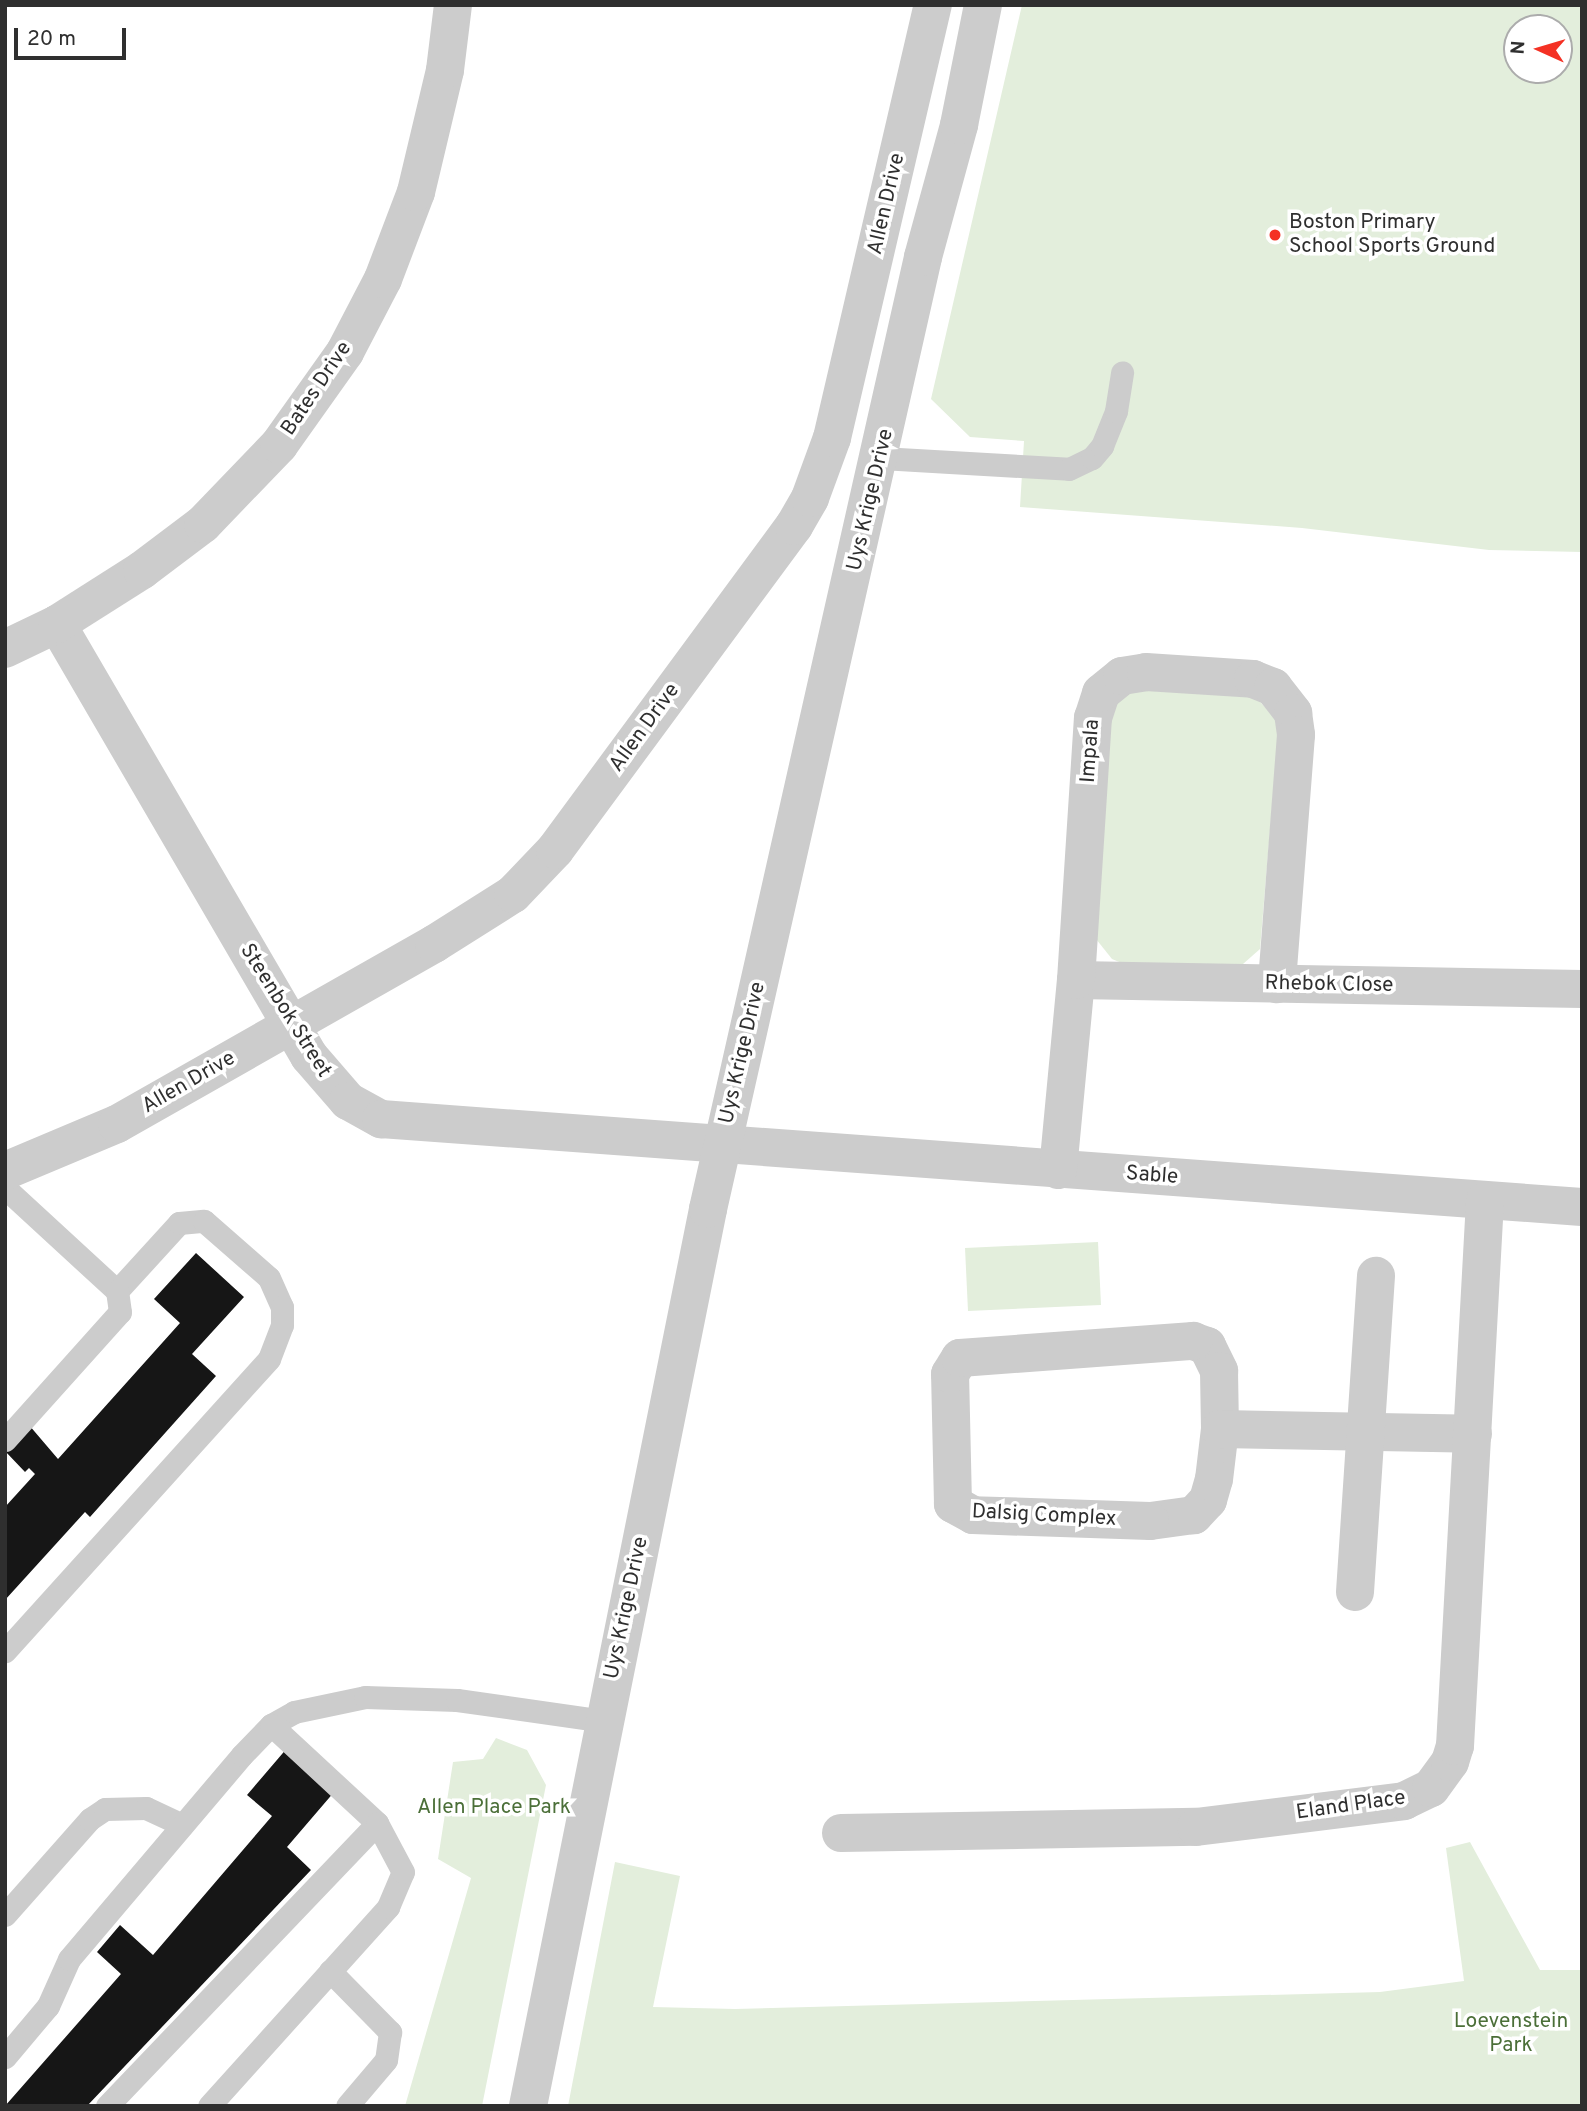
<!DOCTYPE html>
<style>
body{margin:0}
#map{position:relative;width:1587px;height:2111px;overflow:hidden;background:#fff;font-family:Overpass,sans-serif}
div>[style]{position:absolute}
.green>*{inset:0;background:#e3eedc}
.building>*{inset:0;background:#161616}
.service>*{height:23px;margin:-11.5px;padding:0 11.5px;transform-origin:11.5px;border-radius:11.5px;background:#ccc}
.minor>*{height:38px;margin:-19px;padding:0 19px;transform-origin:19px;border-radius:19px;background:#ccc}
.tertiary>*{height:38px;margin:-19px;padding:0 19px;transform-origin:19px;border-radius:19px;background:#ccc}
.dots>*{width:19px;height:19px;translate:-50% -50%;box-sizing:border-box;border:4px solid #fff;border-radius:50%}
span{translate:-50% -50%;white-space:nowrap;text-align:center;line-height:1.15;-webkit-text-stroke:7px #fff;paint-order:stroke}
.street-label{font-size:21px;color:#2f2f2f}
.poi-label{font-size:21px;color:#2f2f2f}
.left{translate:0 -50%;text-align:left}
.park-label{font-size:21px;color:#4b6f38}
.frame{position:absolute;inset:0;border:7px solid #2f2f2f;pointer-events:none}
.north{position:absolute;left:1503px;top:14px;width:70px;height:70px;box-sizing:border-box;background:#fff;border:2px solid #acacac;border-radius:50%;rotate:274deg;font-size:19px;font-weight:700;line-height:28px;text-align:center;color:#2f2f2f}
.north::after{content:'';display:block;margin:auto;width:24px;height:32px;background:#f43124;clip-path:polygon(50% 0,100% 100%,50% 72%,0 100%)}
.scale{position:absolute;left:14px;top:28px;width:112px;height:32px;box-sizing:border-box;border:4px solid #2f2f2f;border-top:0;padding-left:9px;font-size:21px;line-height:24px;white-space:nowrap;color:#2f2f2f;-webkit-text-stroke:5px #fff;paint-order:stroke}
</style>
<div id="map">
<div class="green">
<div style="clip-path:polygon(evenodd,1022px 5px,1582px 5px,1582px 552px,1489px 550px,1302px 528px,1020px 507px,1024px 441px,970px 437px,931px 399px,1022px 5px,1517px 28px,1559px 28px,1559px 70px,1517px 70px,1517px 28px)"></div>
<div style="clip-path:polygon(1134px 690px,1255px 696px,1279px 723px,1260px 949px,1243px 964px,1124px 964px,1112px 959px,1096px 939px,1108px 716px,1113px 705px)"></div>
<div style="clip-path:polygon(1098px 1242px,1101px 1305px,968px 1311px,965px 1248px)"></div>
<div style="clip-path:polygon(496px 1738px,527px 1750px,546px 1785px,482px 2106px,405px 2106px,471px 1878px,438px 1859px,453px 1762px,483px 1759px)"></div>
<div style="clip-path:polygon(1470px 1842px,1540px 1970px,1582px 1970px,1582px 2106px,568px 2106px,615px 1862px,680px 1876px,653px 2007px,735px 2009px,1380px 1992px,1464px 1981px,1446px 1848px)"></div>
</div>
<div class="building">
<div style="clip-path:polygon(196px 1253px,244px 1297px,192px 1354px,216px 1376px,90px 1517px,85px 1512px,5px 1600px,5px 1507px,35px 1474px,29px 1468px,25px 1472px,5px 1451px,29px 1425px,58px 1459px,180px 1323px,154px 1299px)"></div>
<div style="clip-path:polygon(288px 1747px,335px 1791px,287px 1847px,311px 1870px,87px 2106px,5px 2106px,121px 1974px,97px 1952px,120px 1925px,153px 1955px,272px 1816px,247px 1795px)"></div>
</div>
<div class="service">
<div style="left:881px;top:458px;width:188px;rotate:3.3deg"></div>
<div style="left:1069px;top:469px;width:25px;rotate:-26deg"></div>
<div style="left:1092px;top:458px;width:16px;rotate:-50deg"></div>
<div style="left:1102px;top:446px;width:38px;rotate:-68deg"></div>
<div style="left:1116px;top:411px;width:39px;rotate:-81deg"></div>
<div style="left:5px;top:1188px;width:152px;rotate:42.6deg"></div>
<div style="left:117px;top:1291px;width:92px;rotate:-47.6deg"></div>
<div style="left:179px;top:1223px;width:25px;rotate:-5deg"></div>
<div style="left:204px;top:1221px;width:86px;rotate:41.2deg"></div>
<div style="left:269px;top:1278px;width:32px;rotate:66deg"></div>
<div style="left:282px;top:1307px;width:18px;rotate:90deg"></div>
<div style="left:282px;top:1325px;width:36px;rotate:111deg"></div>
<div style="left:269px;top:1359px;width:394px;rotate:132.1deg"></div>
<div style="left:5px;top:1440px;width:172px;rotate:-48.1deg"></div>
<div style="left:120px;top:1312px;width:21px;rotate:-98deg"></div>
<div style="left:5px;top:1915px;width:128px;rotate:-48.5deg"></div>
<div style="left:90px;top:1819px;width:18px;rotate:-34deg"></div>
<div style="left:105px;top:1809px;width:41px;rotate:-1.4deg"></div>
<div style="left:146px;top:1808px;width:40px;rotate:25deg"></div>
<div style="left:330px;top:1971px;width:86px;rotate:45.5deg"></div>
<div style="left:390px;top:2032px;width:28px;rotate:98deg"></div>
<div style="left:386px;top:2060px;width:60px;rotate:130.3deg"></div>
<div style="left:5px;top:2057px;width:67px;rotate:-49.9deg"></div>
<div style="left:48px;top:2006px;width:51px;rotate:-65.9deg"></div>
<div style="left:69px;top:1959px;width:267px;rotate:-49.7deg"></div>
<div style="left:242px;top:1755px;width:42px;rotate:-46deg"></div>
<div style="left:271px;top:1725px;width:26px;rotate:-29deg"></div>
<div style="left:294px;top:1712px;width:73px;rotate:-11.9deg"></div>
<div style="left:365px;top:1697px;width:92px;rotate:1.9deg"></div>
<div style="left:457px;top:1700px;width:148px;rotate:8.1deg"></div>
<div style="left:107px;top:2106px;width:391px;rotate:-46.3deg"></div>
<div style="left:377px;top:1823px;width:144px;rotate:-137.2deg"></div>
<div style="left:209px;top:2106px;width:268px;rotate:-48deg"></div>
<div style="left:388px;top:1907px;width:38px;rotate:-67deg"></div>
<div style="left:403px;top:1872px;width:55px;rotate:-118deg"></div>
</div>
<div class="minor">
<div style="left:57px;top:624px;width:500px;rotate:59.74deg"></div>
<div style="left:309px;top:1056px;width:60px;rotate:49.1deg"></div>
<div style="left:348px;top:1101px;width:38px;rotate:29deg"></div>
<div style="left:381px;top:1119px;width:1204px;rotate:4.19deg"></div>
<div style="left:5px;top:649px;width:58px;rotate:-25.7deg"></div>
<div style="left:57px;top:624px;width:101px;rotate:-32.4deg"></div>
<div style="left:142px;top:570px;width:76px;rotate:-37deg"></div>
<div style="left:203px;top:524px;width:110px;rotate:-46.1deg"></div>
<div style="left:279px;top:445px;width:114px;rotate:-54.6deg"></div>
<div style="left:345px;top:352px;width:82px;rotate:-62.5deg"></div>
<div style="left:383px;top:279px;width:93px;rotate:-69.2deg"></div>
<div style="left:416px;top:192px;width:125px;rotate:-76.6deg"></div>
<div style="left:445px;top:70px;width:65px;rotate:-83deg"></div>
<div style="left:1076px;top:980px;width:506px;rotate:1.02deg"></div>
<div style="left:1058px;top:1170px;width:191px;rotate:-84.6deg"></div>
<div style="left:1076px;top:980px;width:263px;rotate:-86.3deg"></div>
<div style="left:1093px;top:718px;width:26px;rotate:-72deg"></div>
<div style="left:1101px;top:693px;width:27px;rotate:-39deg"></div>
<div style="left:1122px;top:676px;width:24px;rotate:-9deg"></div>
<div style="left:1146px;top:672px;width:107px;rotate:3.7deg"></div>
<div style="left:1253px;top:679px;width:22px;rotate:22deg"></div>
<div style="left:1273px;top:687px;width:33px;rotate:52deg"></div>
<div style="left:1293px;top:713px;width:22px;rotate:82deg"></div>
<div style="left:1296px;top:735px;width:250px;rotate:94.4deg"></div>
<div style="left:5px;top:1171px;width:121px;rotate:-22.8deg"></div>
<div style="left:117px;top:1124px;width:365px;rotate:-29.6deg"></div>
<div style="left:434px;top:944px;width:93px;rotate:-32.3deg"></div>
<div style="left:513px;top:894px;width:61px;rotate:-46.3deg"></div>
<div style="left:555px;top:850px;width:403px;rotate:-53.6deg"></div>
<div style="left:794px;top:526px;width:32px;rotate:-60deg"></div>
<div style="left:810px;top:498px;width:64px;rotate:-69.9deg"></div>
<div style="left:832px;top:438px;width:445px;rotate:-76.9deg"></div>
<div style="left:1193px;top:1341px;width:15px;rotate:20deg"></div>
<div style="left:1207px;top:1346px;width:28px;rotate:64deg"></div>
<div style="left:1219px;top:1371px;width:58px;rotate:89deg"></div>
<div style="left:1220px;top:1429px;width:50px;rotate:96.8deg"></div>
<div style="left:1214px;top:1479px;width:22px;rotate:106deg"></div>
<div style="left:1208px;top:1500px;width:21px;rotate:133deg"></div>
<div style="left:1194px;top:1515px;width:44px;rotate:172.2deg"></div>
<div style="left:1150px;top:1521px;width:177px;rotate:-178.1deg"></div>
<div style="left:973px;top:1515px;width:23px;rotate:-151deg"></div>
<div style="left:953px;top:1504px;width:130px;rotate:-91.3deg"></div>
<div style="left:950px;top:1374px;width:19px;rotate:-58deg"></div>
<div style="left:960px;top:1358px;width:234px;rotate:-4.2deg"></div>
<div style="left:1220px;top:1429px;width:253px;rotate:1.1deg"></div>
<div style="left:1355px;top:1592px;width:317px;rotate:-86.2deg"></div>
<div style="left:841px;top:1833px;width:355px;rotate:-1deg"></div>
<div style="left:1196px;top:1827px;width:210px;rotate:-7.1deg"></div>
<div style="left:1404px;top:1801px;width:30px;rotate:-26deg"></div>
<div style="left:1431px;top:1788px;width:32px;rotate:-54deg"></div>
<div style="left:1450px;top:1762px;width:17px;rotate:-73deg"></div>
<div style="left:1455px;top:1746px;width:546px;rotate:-86.85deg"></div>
</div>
<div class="tertiary">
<div style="left:528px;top:2106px;width:915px;rotate:-78.65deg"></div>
<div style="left:708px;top:1209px;width:976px;rotate:-77.27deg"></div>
<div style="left:923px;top:257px;width:137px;rotate:-74.7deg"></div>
<div style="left:959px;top:125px;width:122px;rotate:-78.7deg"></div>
</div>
<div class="dots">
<div style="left:1275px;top:235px;background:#f43124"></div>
</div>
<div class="street-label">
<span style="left:887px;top:204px;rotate:-77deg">Allen Drive</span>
<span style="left:317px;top:389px;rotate:-56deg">Bates Drive</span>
<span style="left:871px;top:500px;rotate:-77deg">Uys Krige Drive</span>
<span style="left:645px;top:728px;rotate:-54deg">Allen Drive</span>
<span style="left:1091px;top:751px;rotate:-86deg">Impala</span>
<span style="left:1329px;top:985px;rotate:1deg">Rhebok Close</span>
<span style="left:285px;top:1011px;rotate:58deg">Steenbok Street</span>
<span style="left:743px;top:1053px;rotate:-77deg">Uys Krige Drive</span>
<span style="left:189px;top:1083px;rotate:-30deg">Allen Drive</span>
<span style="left:1152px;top:1176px;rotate:4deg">Sable</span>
<span style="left:1044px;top:1516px;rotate:3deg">Dalsig Complex</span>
<span style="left:627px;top:1608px;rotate:-78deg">Uys Krige Drive</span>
<span style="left:1351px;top:1806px;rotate:-8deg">Eland Place</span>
</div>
<div class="poi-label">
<span class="left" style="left:1289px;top:235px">Boston Primary<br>School Sports Ground</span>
</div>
<div class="park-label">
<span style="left:494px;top:1808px">Allen Place Park</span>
<span style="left:1511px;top:2034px">Loevenstein<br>Park</span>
</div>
<div class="frame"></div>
<div class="north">N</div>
<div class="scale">20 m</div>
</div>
